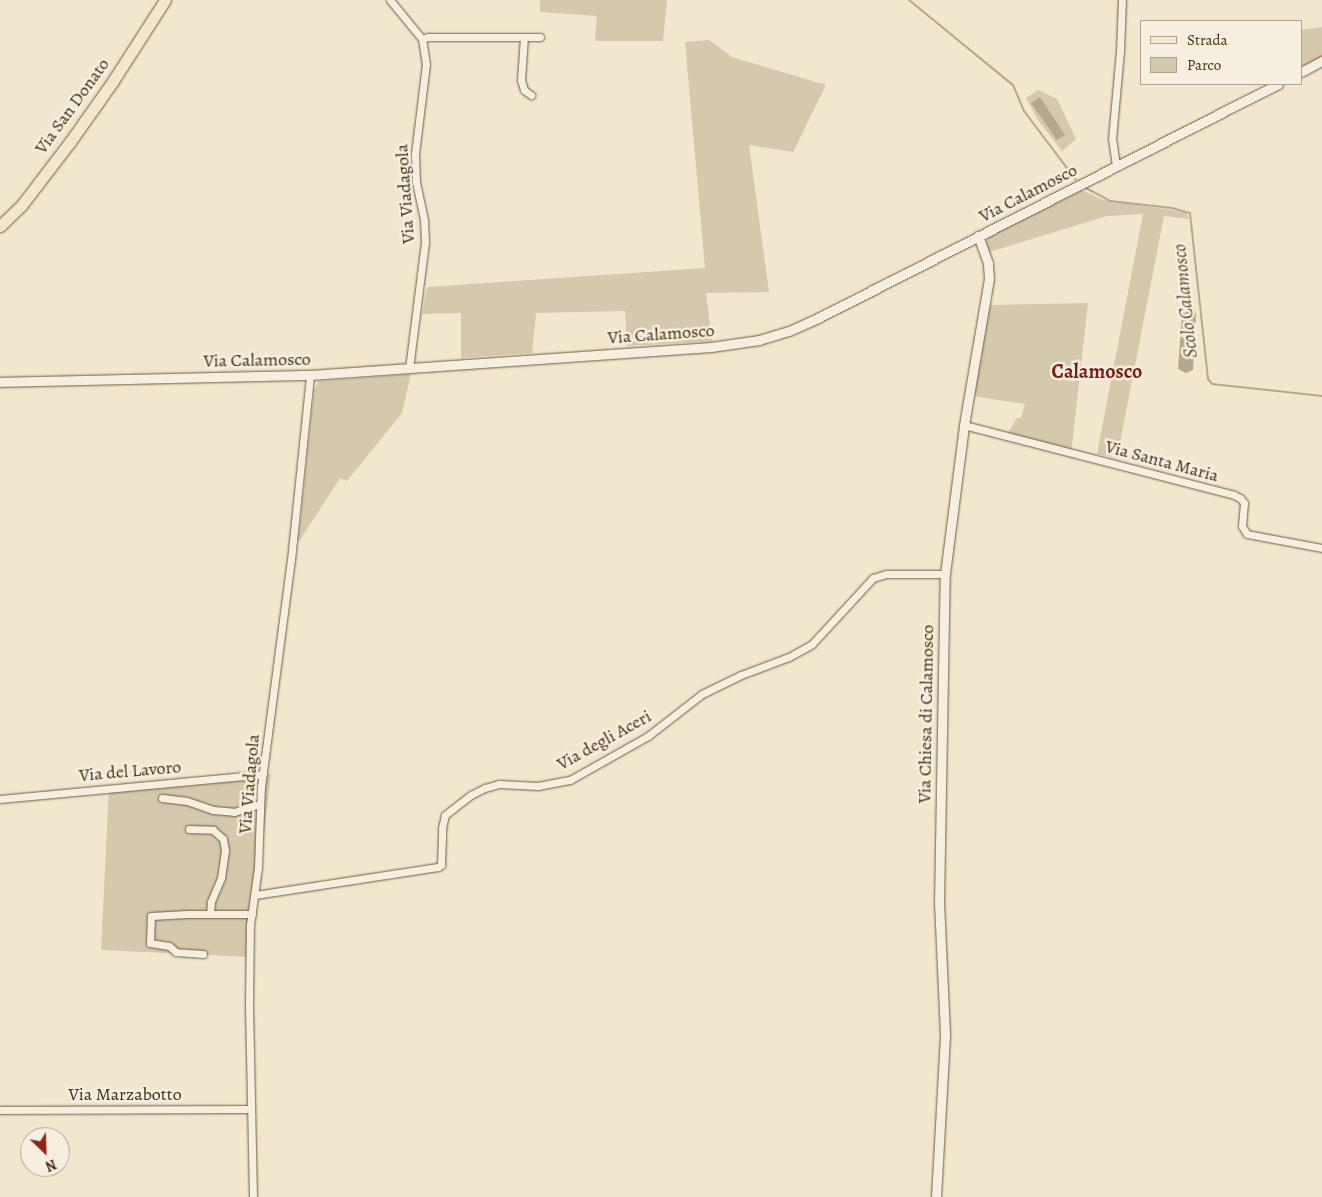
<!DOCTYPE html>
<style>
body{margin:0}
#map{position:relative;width:1322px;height:1197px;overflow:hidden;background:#f1e7ce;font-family:Alegreya,serif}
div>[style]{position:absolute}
.green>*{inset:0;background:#d4c8ad}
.water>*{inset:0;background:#b6a88c}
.stream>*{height:2px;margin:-1px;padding:0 1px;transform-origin:1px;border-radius:1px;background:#b6a88c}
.roads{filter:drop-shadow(0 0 1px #6f5c3c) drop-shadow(0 0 1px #6f5c3c)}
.minor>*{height:7px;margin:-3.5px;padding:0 3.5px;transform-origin:3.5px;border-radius:3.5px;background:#f6efdf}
.tertiary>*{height:9px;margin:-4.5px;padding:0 4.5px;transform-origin:4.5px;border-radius:4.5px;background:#f6efdf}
.primary>*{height:11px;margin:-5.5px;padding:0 5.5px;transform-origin:5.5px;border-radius:5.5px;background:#f1e7ce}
span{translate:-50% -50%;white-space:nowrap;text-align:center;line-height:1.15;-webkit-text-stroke:5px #f6efdf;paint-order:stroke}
.street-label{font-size:18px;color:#442e0b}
.water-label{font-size:19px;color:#604c2b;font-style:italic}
.quarter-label{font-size:20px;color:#7a1f14;font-weight:700}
.legend{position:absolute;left:1140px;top:20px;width:162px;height:65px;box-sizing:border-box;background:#f6efdf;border:1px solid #afa28a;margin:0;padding:6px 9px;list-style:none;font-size:15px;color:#442e0b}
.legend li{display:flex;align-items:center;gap:10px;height:25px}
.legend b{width:25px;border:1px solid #afa28a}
.north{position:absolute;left:20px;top:1127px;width:50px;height:50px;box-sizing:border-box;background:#f6efdf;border:1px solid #afa28a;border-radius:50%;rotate:156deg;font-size:14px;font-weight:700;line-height:20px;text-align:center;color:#442e0b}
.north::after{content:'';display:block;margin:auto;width:18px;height:22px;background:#8f2418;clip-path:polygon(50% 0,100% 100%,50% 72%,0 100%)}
</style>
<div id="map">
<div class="green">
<div style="clip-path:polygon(540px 0,667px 0,663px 41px,595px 41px,597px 16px,540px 12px)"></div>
<div style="clip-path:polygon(1322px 27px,1322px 57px,1301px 67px,1301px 30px)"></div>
<div style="clip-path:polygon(709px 40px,732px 57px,826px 85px,793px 152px,749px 145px,769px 292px,706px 293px,712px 341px,627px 346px,625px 311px,536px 313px,532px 353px,461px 358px,461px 313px,422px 314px,427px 287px,705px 268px,685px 42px)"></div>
<div style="clip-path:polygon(1038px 90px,1057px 99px,1076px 139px,1062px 151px,1038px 120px,1026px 98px)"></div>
<div style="clip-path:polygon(1082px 190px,1103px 200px,1185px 212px,1190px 219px,1164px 216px,1117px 458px,1097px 454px,1143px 214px,1107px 216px,989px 252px,986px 244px,988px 237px)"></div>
<div style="clip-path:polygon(1088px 303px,1071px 454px,1004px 439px,1017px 418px,1021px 418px,1025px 404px,973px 396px,989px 305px)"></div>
<div style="clip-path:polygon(411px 374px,402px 413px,347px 481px,340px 478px,298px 543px,314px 390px,319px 381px)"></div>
<div style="clip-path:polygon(271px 774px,253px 925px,251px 957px,101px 950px,109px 786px)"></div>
</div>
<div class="water">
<div style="clip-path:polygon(1040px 97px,1065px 135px,1057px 140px,1031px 103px)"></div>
<div style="clip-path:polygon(1185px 309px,1194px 309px,1196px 314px,1193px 370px,1186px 373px,1178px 369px,1182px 314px)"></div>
</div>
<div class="stream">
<div style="left:909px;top:0;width:134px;rotate:39.3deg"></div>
<div style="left:1013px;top:85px;width:28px;rotate:67deg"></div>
<div style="left:1024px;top:111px;width:86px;rotate:53deg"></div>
<div style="left:1084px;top:187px;width:30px;rotate:28deg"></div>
<div style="left:1110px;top:201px;width:62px;rotate:6.4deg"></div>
<div style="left:1172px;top:208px;width:19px;rotate:16deg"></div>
<div style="left:1190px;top:213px;width:167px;rotate:83.8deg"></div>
<div style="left:1208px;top:379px;width:6px;rotate:51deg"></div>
<div style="left:1212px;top:384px;width:111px;rotate:6.2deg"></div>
</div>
<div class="roads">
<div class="minor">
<div style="left:390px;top:0;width:50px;rotate:50.6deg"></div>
<div style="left:422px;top:39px;width:25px;rotate:81deg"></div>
<div style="left:426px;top:64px;width:91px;rotate:97deg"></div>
<div style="left:415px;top:154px;width:28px;rotate:88deg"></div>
<div style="left:416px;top:182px;width:40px;rotate:78deg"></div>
<div style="left:424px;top:221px;width:21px;rotate:87deg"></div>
<div style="left:425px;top:242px;width:128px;rotate:97.2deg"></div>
<div style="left:524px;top:37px;width:43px;rotate:94deg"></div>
<div style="left:521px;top:80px;width:10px;rotate:73deg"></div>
<div style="left:524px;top:90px;width:9px;rotate:36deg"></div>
<div style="left:422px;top:39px;width:6px;rotate:-18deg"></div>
<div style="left:428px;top:37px;width:112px"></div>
<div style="left:1116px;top:166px;width:27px;rotate:-98deg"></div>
<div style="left:1112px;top:139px;width:88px;rotate:-84.8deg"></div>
<div style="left:1120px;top:51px;width:51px;rotate:-87.8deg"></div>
<div style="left:964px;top:425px;width:279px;rotate:14.5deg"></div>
<div style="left:1234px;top:495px;width:7px;rotate:27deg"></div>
<div style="left:1240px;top:498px;width:6px;rotate:51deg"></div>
<div style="left:1244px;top:503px;width:23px;rotate:95deg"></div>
<div style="left:1242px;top:526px;width:9px;rotate:58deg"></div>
<div style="left:1247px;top:534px;width:76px;rotate:10.6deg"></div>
<div style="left:162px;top:798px;width:25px;rotate:7deg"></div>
<div style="left:187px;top:801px;width:28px;rotate:19deg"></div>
<div style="left:213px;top:810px;width:21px;rotate:5deg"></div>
<div style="left:234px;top:812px;width:27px;rotate:-17deg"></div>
<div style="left:0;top:799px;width:264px;rotate:-5.4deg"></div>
<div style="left:189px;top:829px;width:24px;rotate:2deg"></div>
<div style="left:213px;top:830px;width:13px;rotate:42deg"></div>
<div style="left:223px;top:839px;width:11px;rotate:80deg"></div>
<div style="left:225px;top:850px;width:28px;rotate:98deg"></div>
<div style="left:221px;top:878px;width:26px;rotate:113deg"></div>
<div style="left:211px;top:902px;width:12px;rotate:95deg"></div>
<div style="left:255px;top:895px;width:185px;rotate:-8.7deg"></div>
<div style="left:438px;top:867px;width:4px;rotate:-34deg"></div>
<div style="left:441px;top:865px;width:37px;rotate:-88deg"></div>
<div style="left:442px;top:828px;width:13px;rotate:-77deg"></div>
<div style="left:445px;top:815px;width:33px;rotate:-38deg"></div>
<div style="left:471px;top:795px;width:16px;rotate:-27deg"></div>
<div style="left:485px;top:788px;width:15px;rotate:-16deg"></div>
<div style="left:499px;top:784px;width:39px;rotate:3deg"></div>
<div style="left:538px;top:786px;width:33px;rotate:-11deg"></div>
<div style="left:570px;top:780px;width:90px;rotate:-29.4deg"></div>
<div style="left:648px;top:736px;width:68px;rotate:-37.9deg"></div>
<div style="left:702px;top:694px;width:43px;rotate:-26deg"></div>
<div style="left:741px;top:675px;width:51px;rotate:-20.6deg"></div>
<div style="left:789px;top:657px;width:26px;rotate:-29deg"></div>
<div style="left:812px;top:644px;width:90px;rotate:-47.3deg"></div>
<div style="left:873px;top:578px;width:14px;rotate:-17deg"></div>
<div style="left:886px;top:574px;width:59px"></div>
<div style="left:203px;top:954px;width:27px;rotate:-176deg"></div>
<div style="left:176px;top:952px;width:9px;rotate:-139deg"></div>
<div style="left:169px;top:946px;width:19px;rotate:-171deg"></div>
<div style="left:150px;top:943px;width:27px;rotate:-88deg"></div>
<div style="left:151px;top:916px;width:36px;rotate:-3deg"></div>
<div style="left:187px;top:914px;width:65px"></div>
<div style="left:0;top:1110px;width:251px;rotate:-0.2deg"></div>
<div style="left:253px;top:1197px;width:193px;rotate:-91.2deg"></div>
<div style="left:249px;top:1004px;width:79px;rotate:-89.3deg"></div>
<div style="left:250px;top:925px;width:59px;rotate:-82.1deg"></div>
<div style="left:258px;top:867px;width:80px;rotate:-87.9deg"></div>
<div style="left:261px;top:787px;width:229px;rotate:-82.5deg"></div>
<div style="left:291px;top:560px;width:186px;rotate:-84.1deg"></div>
</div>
<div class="tertiary">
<div style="left:1301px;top:72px;width:24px;rotate:-28deg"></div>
<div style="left:0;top:382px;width:310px;rotate:-1.3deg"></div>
<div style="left:310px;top:375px;width:402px;rotate:-4deg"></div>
<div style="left:711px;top:347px;width:49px;rotate:-8.3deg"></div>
<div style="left:759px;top:340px;width:31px;rotate:-17deg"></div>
<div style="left:789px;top:331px;width:32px;rotate:-24deg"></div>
<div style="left:818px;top:318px;width:516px;rotate:-26.96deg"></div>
<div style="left:936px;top:1197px;width:163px;rotate:-86.8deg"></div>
<div style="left:945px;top:1034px;width:130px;rotate:-92.6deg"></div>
<div style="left:939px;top:904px;width:330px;rotate:-89deg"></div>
<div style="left:945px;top:574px;width:150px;rotate:-82.7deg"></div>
<div style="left:964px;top:425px;width:148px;rotate:-80.3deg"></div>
<div style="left:989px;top:279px;width:16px;rotate:-94deg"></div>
<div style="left:988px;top:263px;width:29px;rotate:-110deg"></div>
</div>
<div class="primary">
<div style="left:0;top:226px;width:29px;rotate:-44deg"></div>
<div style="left:21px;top:206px;width:81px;rotate:-52.6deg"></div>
<div style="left:70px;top:142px;width:75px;rotate:-54.8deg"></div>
<div style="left:113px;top:81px;width:96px;rotate:-57.3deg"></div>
</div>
</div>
<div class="street-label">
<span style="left:72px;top:106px;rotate:-54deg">Via San Donato</span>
<span style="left:1028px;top:193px;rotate:-27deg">Via Calamosco</span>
<span style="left:405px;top:194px;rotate:-94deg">Via Viadagola</span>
<span style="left:661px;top:334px;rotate:-4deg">Via Calamosco</span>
<span style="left:257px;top:360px;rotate:-1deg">Via Calamosco</span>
<span style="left:1162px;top:461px;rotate:15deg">Via Santa Maria</span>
<span style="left:926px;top:714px;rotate:-89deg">Via Chiesa di Calamosco</span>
<span style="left:604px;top:740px;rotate:-29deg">Via degli Aceri</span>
<span style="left:130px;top:771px;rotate:-5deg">Via del Lavoro</span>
<span style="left:249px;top:784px;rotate:-85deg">Via Viadagola</span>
<span style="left:125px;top:1094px">Via Marzabotto</span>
</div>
<div class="water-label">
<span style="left:1186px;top:301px;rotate:-96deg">Scolo Calamosco</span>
</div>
<div class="quarter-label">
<span style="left:1097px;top:371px">Calamosco</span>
</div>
<ul class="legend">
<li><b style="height:6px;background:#f1e7ce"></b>Strada</li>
<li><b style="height:14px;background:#d4c8ad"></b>Parco</li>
</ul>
<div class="north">N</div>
</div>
